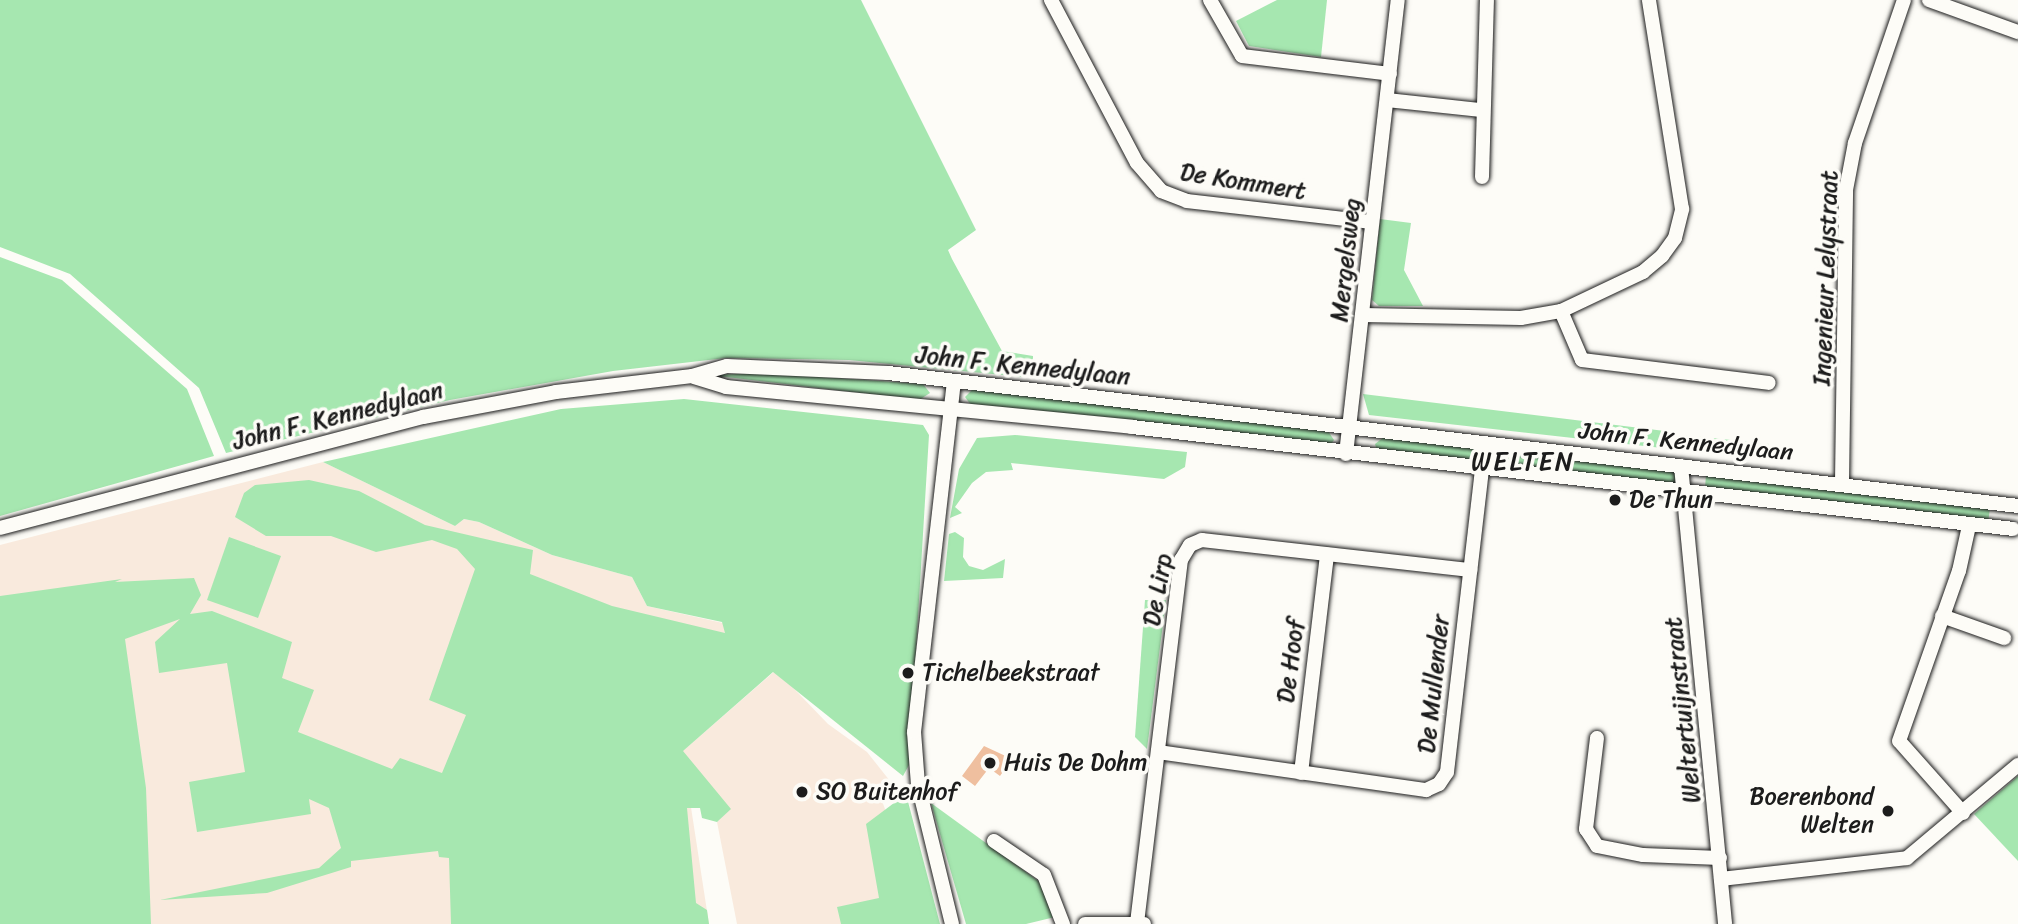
<!DOCTYPE html>
<style>
body{margin:0}
#map{position:relative;width:2018px;height:924px;overflow:hidden;background:#fdfcf7;font-family:Sriracha,sans-serif}
div>[style]{position:absolute}
.built>*{inset:0;background:#f9eadd}
.green>*{inset:0;background:#a6e7b0}
.building>*{inset:0;background:#efbf9f}
.roads{filter:drop-shadow(0 0 2px #1c1c1c) drop-shadow(0 0 2px #1c1c1c)}
.minor>*{height:14px;margin:-7px;padding:0 7px;transform-origin:7px;border-radius:7px;background:#fdfcf7}
.dots>*{width:19px;height:19px;translate:-50% -50%;box-sizing:border-box;border:4px solid #fdfcf7;border-radius:50%}
span{translate:-50% -50%;white-space:nowrap;text-align:center;line-height:1.15;-webkit-text-stroke:7px #fdfcf7;paint-order:stroke}
.street-label{font-size:24px;color:#1c1c1c}
.poi-label{font-size:24px;color:#1c1c1c}
.left{translate:0 -50%;text-align:left}
.right{translate:-100% -50%;text-align:right}
.neighbourhood-label{font-size:26px;color:#1c1c1c;letter-spacing:2px}
</style>
<div id="map">
<div class="built">
<div style="clip-path:polygon(323px 462px,455px 526px,464px 519px,479px 522px,552px 555px,632px 577px,647px 606px,723px 623px,729px 635px,684px 750px,776px 670px,828px 724px,867px 752px,894px 786px,881px 798px,889px 820px,889px 907px,845px 924px,737px 924px,717px 822px,730px 809px,684px 762px,709px 924px,0 924px,0 545px)"></div>
</div>
<div class="green">
<div style="clip-path:polygon(0 0,861px 0,976px 230px,948px 250px,952px 259px,1002px 351px,1033px 356px,1033px 368px,1023px 377px,849px 360px,726px 358px,613px 371px,450px 400px,226px 453px,199px 388px,70px 274px,0 247px)"></div>
<div style="clip-path:polygon(1277px 0,1327px 0,1321px 57px,1249px 46px,1236px 21px)"></div>
<div style="clip-path:polygon(1380px 219px,1411px 223px,1404px 270px,1423px 306px,1379px 306px,1372px 300px)"></div>
<div style="clip-path:polygon(0 257px,62px 280px,187px 389px,214px 456px,0 516px)"></div>
<div style="clip-path:polygon(763px 373px,923px 384px,930px 393px,919px 400px,710px 375px)"></div>
<div style="clip-path:polygon(973px 389px,1328px 431px,1334px 440px,1331px 444px,971px 405px,965px 397px)"></div>
<div style="clip-path:polygon(1363px 394px,1673px 432px,1671px 449px,1369px 415px)"></div>
<div style="clip-path:polygon(684px 399px,923px 425px,929px 435px,909px 765px,903px 776px,773px 672px,683px 751px,731px 809px,717px 822px,702px 818px,700px 808px,687px 808px,696px 903px,707px 910px,709px 924px,451px 924px,449px 858px,439px 857px,438px 851px,351px 861px,351px 867px,267px 893px,160px 900px,319px 868px,341px 848px,329px 808px,309px 799px,311px 814px,197px 832px,189px 782px,245px 772px,227px 663px,159px 673px,155px 642px,180px 619px,125px 639px,146px 788px,151px 924px,0 924px,0 596px,122px 579px,115px 582px,194px 578px,201px 595px,190px 614px,212px 611px,292px 642px,282px 678px,314px 690px,298px 732px,392px 769px,400px 758px,442px 773px,466px 715px,429px 700px,475px 569px,457px 549px,432px 540px,376px 552px,331px 536px,266px 536px,235px 517px,244px 493px,255px 485px,309px 480px,359px 491px,425px 525px,533px 550px,530px 574px,612px 606px,725px 633px,722px 622px,647px 606px,632px 577px,552px 555px,479px 522px,464px 519px,455px 526px,323px 462px,561px 409px)"></div>
<div style="clip-path:polygon(1015px 435px,1187px 452px,1185px 467px,1164px 479px,1011px 463px,1013px 470px,986px 472px,972px 483px,955px 507px,962px 513px,950px 518px,959px 469px,977px 438px)"></div>
<div style="clip-path:polygon(1684px 435px,1769px 444px,1766px 459px,1689px 451px,1683px 447px)"></div>
<div style="clip-path:polygon(1384px 437px,1672px 471px,1677px 475px,1676px 484px,1377px 451px,1375px 444px)"></div>
<div style="clip-path:polygon(1706px 475px,1990px 507px,1988px 524px,1705px 488px)"></div>
<div style="clip-path:polygon(955px 532px,964px 538px,963px 557px,969px 566px,983px 570px,1005px 559px,1003px 578px,944px 581px,949px 534px)"></div>
<div style="clip-path:polygon(229px 537px,281px 556px,258px 618px,207px 600px)"></div>
<div style="clip-path:polygon(1145px 600px,1166px 600px,1147px 749px,1135px 737px)"></div>
<div style="clip-path:polygon(2018px 776px,2018px 861px,1974px 814px)"></div>
<div style="clip-path:polygon(906px 794px,940px 924px,841px 924px,837px 907px,879px 898px,866px 824px)"></div>
<div style="clip-path:polygon(931px 803px,1041px 883px,1055px 917px,1026px 924px,966px 924px)"></div>
</div>
<div class="building">
<div style="clip-path:polygon(984px 746px,1012px 759px,1000px 776px,989px 768px,975px 786px,962px 776px)"></div>
</div>
<div class="roads">
<div class="minor">
<div style="left:1051px;top:0;width:184px;rotate:62.2deg"></div>
<div style="left:1137px;top:163px;width:37px;rotate:49deg"></div>
<div style="left:1161px;top:191px;width:28px;rotate:21deg"></div>
<div style="left:1187px;top:201px;width:186px;rotate:6.5deg"></div>
<div style="left:1210px;top:0;width:64px;rotate:60.3deg"></div>
<div style="left:1242px;top:56px;width:149px;rotate:6.9deg"></div>
<div style="left:1929px;top:0;width:95px;rotate:19.8deg"></div>
<div style="left:1387px;top:100px;width:95px;rotate:6.1deg"></div>
<div style="left:1482px;top:177px;width:177px;rotate:-88.4deg"></div>
<div style="left:1561px;top:311px;width:53px;rotate:66.8deg"></div>
<div style="left:1582px;top:360px;width:188px;rotate:7deg"></div>
<div style="left:1363px;top:315px;width:158px;rotate:1.1deg"></div>
<div style="left:1521px;top:318px;width:41px;rotate:-9.9deg"></div>
<div style="left:1561px;top:311px;width:91px;rotate:-25.4deg"></div>
<div style="left:1643px;top:272px;width:25px;rotate:-40deg"></div>
<div style="left:1662px;top:256px;width:22px;rotate:-54deg"></div>
<div style="left:1675px;top:238px;width:30px;rotate:-76deg"></div>
<div style="left:1682px;top:209px;width:212px;rotate:-99deg"></div>
<div style="left:694px;top:377px;width:34px;rotate:17deg"></div>
<div style="left:726px;top:387px;width:408px;rotate:5.6deg"></div>
<div style="left:1132px;top:427px;width:887px;rotate:6.6deg"></div>
<div style="left:1346px;top:454px;width:457px;rotate:-83.5deg"></div>
<div style="left:1681px;top:466px;width:460px;rotate:84.5deg"></div>
<div style="left:1842px;top:482px;width:292px;rotate:-89.2deg"></div>
<div style="left:1846px;top:190px;width:48px;rotate:-79.2deg"></div>
<div style="left:1855px;top:143px;width:151px;rotate:-71.1deg"></div>
<div style="left:0;top:528px;width:437px;rotate:-14.7deg"></div>
<div style="left:423px;top:417px;width:135px;rotate:-10.6deg"></div>
<div style="left:556px;top:392px;width:137px;rotate:-6.7deg"></div>
<div style="left:692px;top:376px;width:36px;rotate:-16deg"></div>
<div style="left:727px;top:366px;width:161px;rotate:2.5deg"></div>
<div style="left:888px;top:373px;width:1138px;rotate:6.71deg"></div>
<div style="left:1942px;top:616px;width:66px;rotate:19.5deg"></div>
<div style="left:1597px;top:738px;width:92px;rotate:96.9deg"></div>
<div style="left:1586px;top:829px;width:20px;rotate:57deg"></div>
<div style="left:1597px;top:846px;width:47px;rotate:11.1deg"></div>
<div style="left:1643px;top:855px;width:77px;rotate:2.2deg"></div>
<div style="left:1158px;top:752px;width:271px;rotate:8.1deg"></div>
<div style="left:1426px;top:790px;width:14px;rotate:-25deg"></div>
<div style="left:1439px;top:784px;width:14px;rotate:-56deg"></div>
<div style="left:1447px;top:772px;width:304px;rotate:-83.4deg"></div>
<div style="left:1301px;top:773px;width:220px;rotate:-83.2deg"></div>
<div style="left:1963px;top:813px;width:96px;rotate:-131.6deg"></div>
<div style="left:1899px;top:741px;width:180px;rotate:-70.6deg"></div>
<div style="left:1959px;top:571px;width:46px;rotate:-77.5deg"></div>
<div style="left:994px;top:841px;width:60px;rotate:34.2deg"></div>
<div style="left:1044px;top:875px;width:53px;rotate:68.8deg"></div>
<div style="left:1721px;top:879px;width:187px;rotate:-6.4deg"></div>
<div style="left:1907px;top:858px;width:145px;rotate:-40deg"></div>
<div style="left:1137px;top:923px;width:366px;rotate:-83.1deg"></div>
<div style="left:1181px;top:560px;width:17px;rotate:-59deg"></div>
<div style="left:1190px;top:545px;width:13px;rotate:-23deg"></div>
<div style="left:1202px;top:540px;width:270px;rotate:6.4deg"></div>
<div style="left:952px;top:924px;width:143px;rotate:-103.7deg"></div>
<div style="left:918px;top:785px;width:53px;rotate:-94.3deg"></div>
<div style="left:914px;top:732px;width:353px;rotate:-83.5deg"></div>
<div style="left:1085px;top:924px;width:59px"></div>
</div>
</div>
<div class="dots">
<div style="left:1615px;top:500px;background:#1c1c1c"></div>
<div style="left:908px;top:673px;background:#1c1c1c"></div>
<div style="left:990px;top:763px;background:#1c1c1c"></div>
<div style="left:802px;top:792px;background:#1c1c1c"></div>
<div style="left:1888px;top:811px;background:#1c1c1c"></div>
</div>
<div class="street-label">
<span style="left:1243px;top:182px;rotate:9deg">De Kommert</span>
<span style="left:1346px;top:260px;rotate:-84deg">Mergelsweg</span>
<span style="left:1826px;top:278px;rotate:-88deg">Ingenieur Lelystraat</span>
<span style="left:1023px;top:366px;rotate:6deg">John F. Kennedylaan</span>
<span style="left:338px;top:416px;rotate:-14deg">John F. Kennedylaan</span>
<span style="left:1686px;top:442px;rotate:6deg">John F. Kennedylaan</span>
<span style="left:1158px;top:590px;rotate:-80deg">De Lirp</span>
<span style="left:1291px;top:661px;rotate:-83deg">De Hoof</span>
<span style="left:1434px;top:684px;rotate:-84deg">De Mullender</span>
<span style="left:1683px;top:710px;rotate:-96deg">Weltertuijnstraat</span>
</div>
<div class="poi-label">
<span class="left" style="left:1629px;top:500px">De Thun</span>
<span class="left" style="left:922px;top:673px">Tichelbeekstraat</span>
<span class="left" style="left:1004px;top:763px">Huis De Dohm</span>
<span class="left" style="left:816px;top:792px">SO Buitenhof</span>
<span class="right" style="left:1874px;top:811px">Boerenbond<br>Welten</span>
</div>
<div class="neighbourhood-label">
<span style="left:1523px;top:462px">WELTEN</span>
</div>
</div>
